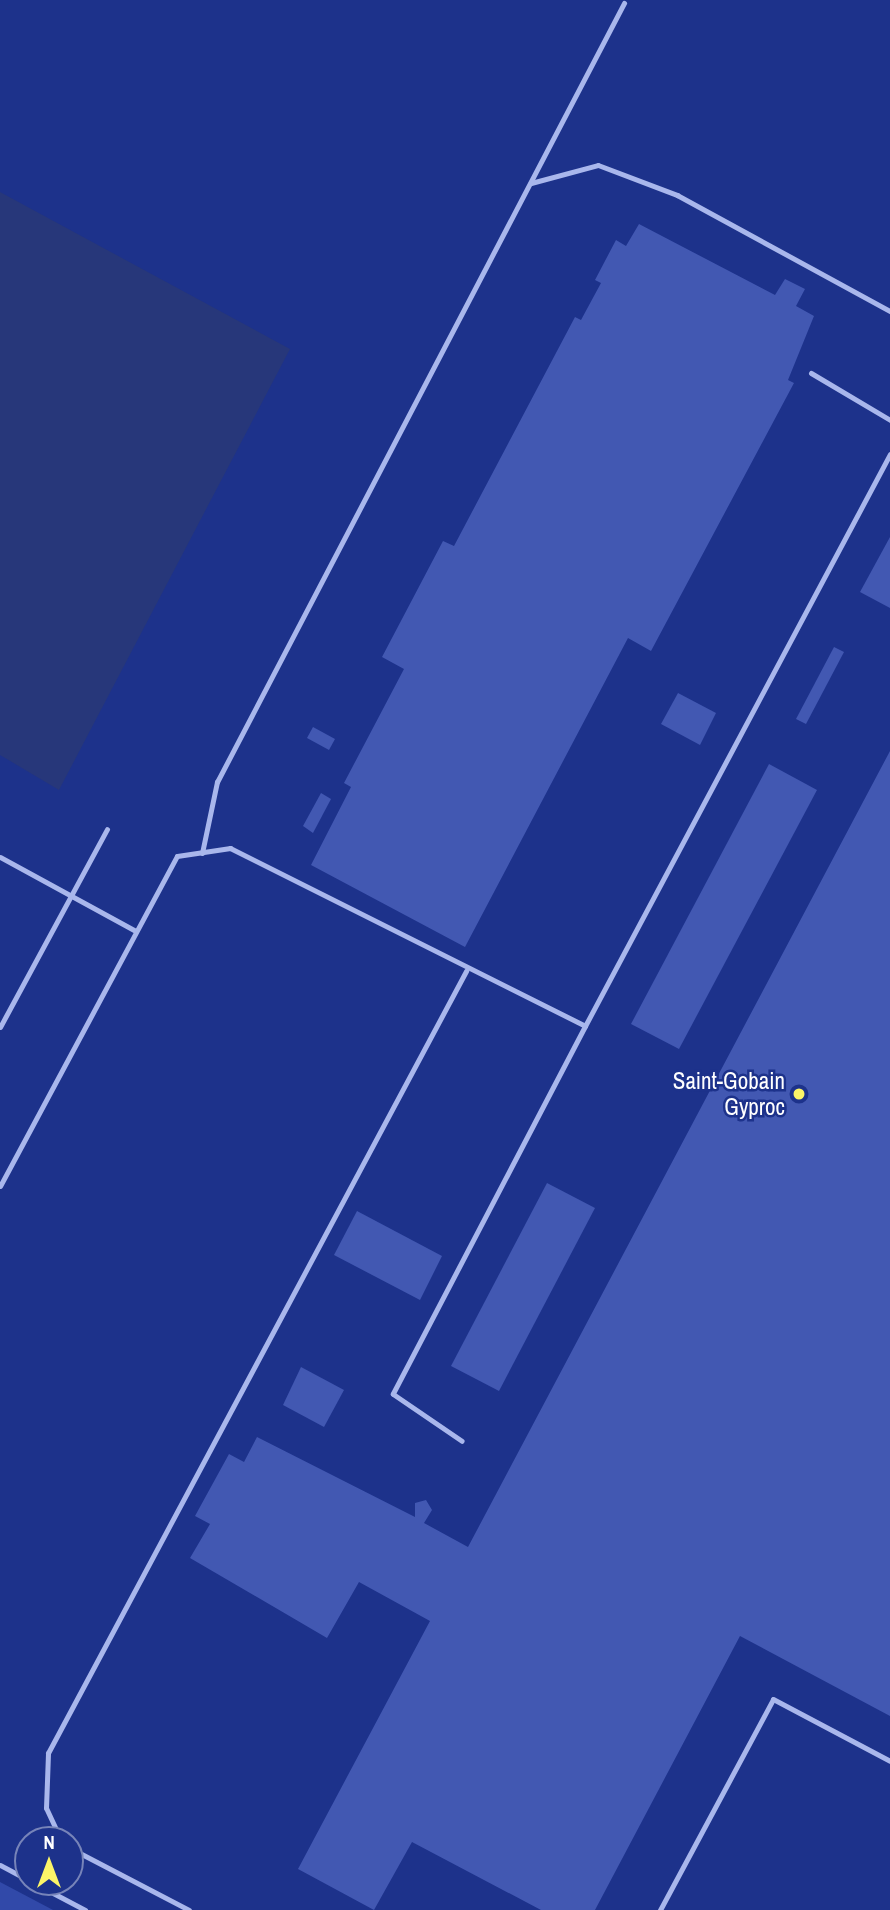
<!DOCTYPE html>
<style>
body{margin:0}
#map{position:relative;width:890px;height:1910px;overflow:hidden;background:#1d328b;font-family:"Archivo Narrow",sans-serif}
div>[style]{position:absolute}
.green>*{inset:0;background:#3149a9}
.water>*{inset:0;background:#27377a}
.building>*{inset:0;background:#4258b2}
.lane>*{height:5px;margin:-2.5px;padding:0 2.5px;transform-origin:2.5px;border-radius:2.5px;background:#a9b7ec}
.dots>*{width:19px;height:19px;translate:-50% -50%;box-sizing:border-box;border:4px solid #1d328b;border-radius:50%}
span{translate:-50% -50%;white-space:nowrap;text-align:center;line-height:1.15;-webkit-text-stroke:5px #1d328b;paint-order:stroke}
.poi-label{font-size:23px;color:#fff}
.right{translate:-100% -50%;text-align:right}
.north{position:absolute;left:14px;top:1826px;width:70px;height:70px;box-sizing:border-box;background:#1d328b;border:2px solid #7784b9;border-radius:50%;rotate:0deg;font-size:19px;font-weight:700;line-height:28px;text-align:center;color:#fff}
.north::after{content:'';display:block;margin:auto;width:24px;height:32px;background:#fcf568;clip-path:polygon(50% 0,100% 100%,50% 72%,0 100%)}
</style>
<div id="map">
<div class="green">
<div style="clip-path:polygon(0 1882px,53px 1910px,0 1910px)"></div>
</div>
<div class="water">
<div style="clip-path:polygon(0 192px,290px 349px,59px 790px,0 755px)"></div>
</div>
<div class="building">
<div style="clip-path:polygon(639px 224px,775px 295px,785px 279px,805px 289px,796px 306px,814px 316px,788px 380px,794px 383px,651px 651px,628px 638px,465px 947px,311px 865px,351px 787px,344px 783px,404px 669px,382px 657px,443px 541px,454px 546px,575px 317px,581px 320px,601px 283px,595px 280px,616px 240px,626px 246px)"></div>
<div style="clip-path:polygon(890px 537px,890px 608px,860px 592px)"></div>
<div style="clip-path:polygon(834px 647px,844px 652px,806px 724px,796px 719px)"></div>
<div style="clip-path:polygon(678px 693px,716px 713px,700px 745px,661px 724px)"></div>
<div style="clip-path:polygon(313px 727px,335px 739px,329px 750px,307px 738px)"></div>
<div style="clip-path:polygon(890px 751px,890px 1716px,740px 1636px,595px 1910px,541px 1910px,412px 1842px,374px 1910px,298px 1869px,430px 1621px,359px 1582px,327px 1638px,190px 1558px,210px 1524px,195px 1516px,229px 1454px,244px 1462px,257px 1437px,415px 1517px,415px 1503px,426px 1500px,432px 1510px,424px 1523px,468px 1547px)"></div>
<div style="clip-path:polygon(769px 764px,817px 790px,679px 1049px,631px 1024px)"></div>
<div style="clip-path:polygon(321px 793px,331px 799px,313px 833px,303px 826px)"></div>
<div style="clip-path:polygon(547px 1183px,595px 1208px,499px 1391px,451px 1366px)"></div>
<div style="clip-path:polygon(357px 1211px,442px 1256px,420px 1300px,334px 1255px)"></div>
<div style="clip-path:polygon(301px 1367px,344px 1390px,324px 1427px,283px 1405px)"></div>
</div>
<div class="lane">
<div style="left:531px;top:183px;width:69px;rotate:-15deg"></div>
<div style="left:598px;top:165px;width:85px;rotate:20.8deg"></div>
<div style="left:677px;top:195px;width:243px;rotate:28.6deg"></div>
<div style="left:811px;top:373px;width:92px;rotate:30.7deg"></div>
<div style="left:202px;top:853px;width:73px;rotate:-78.1deg"></div>
<div style="left:217px;top:782px;width:879px;rotate:-62.41deg"></div>
<div style="left:0;top:857px;width:153px;rotate:28.6deg"></div>
<div style="left:585px;top:1026px;width:648px;rotate:-61.93deg"></div>
<div style="left:0;top:1027px;width:225px;rotate:-61.6deg"></div>
<div style="left:0;top:1186px;width:374px;rotate:-61.8deg"></div>
<div style="left:177px;top:856px;width:54px;rotate:-8.6deg"></div>
<div style="left:230px;top:848px;width:397px;rotate:26.6deg"></div>
<div style="left:585px;top:1026px;width:415px;rotate:117.6deg"></div>
<div style="left:393px;top:1394px;width:83px;rotate:34.3deg"></div>
<div style="left:61px;top:1840px;width:35px;rotate:-115deg"></div>
<div style="left:46px;top:1808px;width:55px;rotate:-87.9deg"></div>
<div style="left:48px;top:1753px;width:887px;rotate:-61.87deg"></div>
<div style="left:70px;top:1848px;width:134px;rotate:27.5deg"></div>
<div style="left:0;top:1865px;width:32px;rotate:28deg"></div>
<div style="left:32px;top:1882px;width:60px;rotate:27.8deg"></div>
<div style="left:660px;top:1910px;width:239px;rotate:-61.8deg"></div>
<div style="left:773px;top:1699px;width:132px;rotate:27.9deg"></div>
</div>
<div class="dots">
<div style="left:799px;top:1094px;background:#fcf568"></div>
</div>
<div class="poi-label">
<span class="right" style="left:785px;top:1094px">Saint-Gobain<br>Gyproc</span>
</div>
<div class="north">N</div>
</div>
